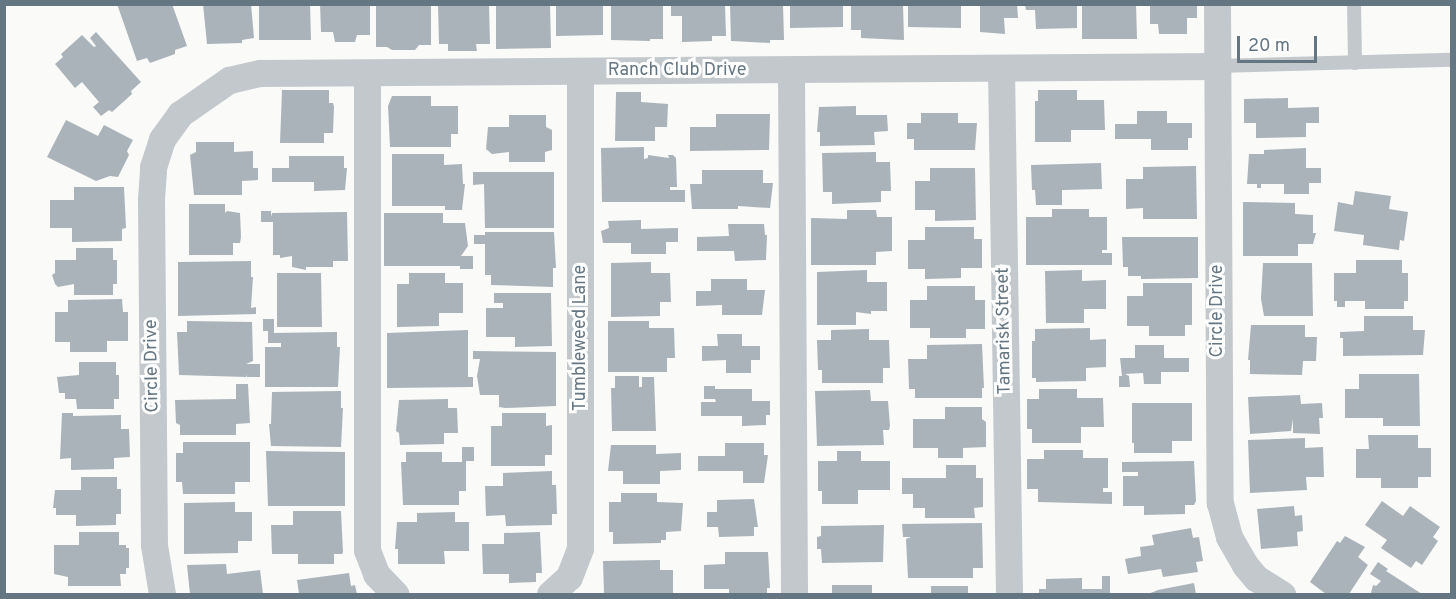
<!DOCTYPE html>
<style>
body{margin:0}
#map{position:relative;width:1456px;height:599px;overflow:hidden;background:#fafaf8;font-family:Overpass,sans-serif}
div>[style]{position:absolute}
.building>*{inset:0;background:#aab3b9}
.lane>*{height:14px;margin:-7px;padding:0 7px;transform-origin:7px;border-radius:7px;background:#c3c8cc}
.street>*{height:27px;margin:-13.5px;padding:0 13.5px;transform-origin:13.5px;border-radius:13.5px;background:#c3c8cc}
span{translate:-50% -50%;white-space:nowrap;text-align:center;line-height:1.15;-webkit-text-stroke:6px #fff;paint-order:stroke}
.street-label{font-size:18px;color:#657683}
.frame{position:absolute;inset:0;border:6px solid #657683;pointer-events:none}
.scale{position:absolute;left:1237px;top:36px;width:80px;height:27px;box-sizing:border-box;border:3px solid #657683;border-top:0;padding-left:8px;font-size:18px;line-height:21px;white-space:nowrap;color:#657683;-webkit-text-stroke:4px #fff;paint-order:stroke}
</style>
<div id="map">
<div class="building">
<div style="clip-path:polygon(117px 4px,172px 4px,187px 46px,175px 50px,175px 54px,150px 63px,147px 58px,137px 61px)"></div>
<div style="clip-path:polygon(203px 4px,251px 4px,254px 38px,242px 40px,242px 43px,207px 44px)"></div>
<div style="clip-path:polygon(259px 4px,310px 4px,311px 40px,259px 40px)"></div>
<div style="clip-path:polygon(320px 4px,370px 4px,370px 35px,357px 35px,355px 42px,335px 42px,333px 32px,321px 32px)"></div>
<div style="clip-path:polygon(376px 4px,431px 4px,431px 45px,419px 45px,415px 50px,392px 50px,387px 47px,376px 47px)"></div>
<div style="clip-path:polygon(496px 4px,550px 4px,551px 48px,496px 49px)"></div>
<div style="clip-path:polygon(556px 4px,603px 4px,603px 35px,556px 36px)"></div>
<div style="clip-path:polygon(611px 4px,663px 4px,663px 39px,650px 39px,650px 41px,611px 40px)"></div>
<div style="clip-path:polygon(671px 4px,725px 4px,726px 36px,712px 36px,712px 41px,682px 42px,682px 16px,671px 16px)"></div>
<div style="clip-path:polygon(730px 4px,783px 4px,784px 40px,770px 40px,770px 43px,731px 41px)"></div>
<div style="clip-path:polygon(790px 4px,843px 4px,843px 27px,790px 28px)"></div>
<div style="clip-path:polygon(851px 4px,903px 4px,904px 40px,861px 38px,861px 30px,851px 30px)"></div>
<div style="clip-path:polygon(908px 4px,961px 4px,961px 28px,908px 27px)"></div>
<div style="clip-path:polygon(980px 4px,1017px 4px,1018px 18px,1004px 18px,1005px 34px,980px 32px)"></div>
<div style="clip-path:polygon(1025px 4px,1077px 4px,1077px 28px,1036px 29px,1035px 10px,1026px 10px)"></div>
<div style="clip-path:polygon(1082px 4px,1136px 4px,1137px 39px,1082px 39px)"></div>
<div style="clip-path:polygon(1150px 4px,1197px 4px,1197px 18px,1187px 18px,1187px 34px,1159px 34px,1158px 24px,1150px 24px)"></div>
<div style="clip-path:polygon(438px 5px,489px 5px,490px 44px,476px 44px,477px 51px,448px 51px,448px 44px,439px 44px)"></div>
<div style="clip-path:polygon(96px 32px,141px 82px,131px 91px,132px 94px,112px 112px,109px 110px,101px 116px,93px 107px,99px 102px,82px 82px,75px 88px,55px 64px,63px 57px,61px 54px,82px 35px,94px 47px,96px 46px,90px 38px)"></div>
<div style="clip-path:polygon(282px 90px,329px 90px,329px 103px,333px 103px,334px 107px,333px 133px,324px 133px,324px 143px,280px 143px)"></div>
<div style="clip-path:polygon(1038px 90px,1077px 90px,1077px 100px,1104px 100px,1105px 130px,1071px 130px,1071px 142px,1035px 142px,1035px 101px,1038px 101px)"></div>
<div style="clip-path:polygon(616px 92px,641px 92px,641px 102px,668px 104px,667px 127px,655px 127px,655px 141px,615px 141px)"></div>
<div style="clip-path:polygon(392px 96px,431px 96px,431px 106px,458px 106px,458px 134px,451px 134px,451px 147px,390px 147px,388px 106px)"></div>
<div style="clip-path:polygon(1288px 98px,1288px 108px,1319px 107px,1319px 123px,1306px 123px,1306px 137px,1256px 138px,1256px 123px,1244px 123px,1244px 99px)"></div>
<div style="clip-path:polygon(856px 106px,856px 115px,887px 115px,888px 131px,874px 132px,875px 145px,820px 146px,820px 132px,817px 132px,819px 107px)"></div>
<div style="clip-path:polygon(1137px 111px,1167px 111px,1167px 123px,1192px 123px,1192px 138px,1188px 138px,1188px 150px,1151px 150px,1151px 139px,1115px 139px,1115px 124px,1137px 124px)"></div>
<div style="clip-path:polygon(921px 113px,958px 113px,958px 123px,977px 123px,975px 150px,914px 150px,914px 139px,907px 139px,907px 123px,921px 123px)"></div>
<div style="clip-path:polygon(716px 114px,770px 114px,769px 150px,690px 151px,690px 127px,716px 127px)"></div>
<div style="clip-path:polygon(509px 115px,546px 115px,546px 127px,552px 130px,552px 150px,545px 152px,545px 162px,509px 162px,509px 152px,492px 154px,486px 149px,488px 127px,509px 127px)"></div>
<div style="clip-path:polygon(66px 120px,98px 136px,104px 125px,133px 140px,127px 151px,129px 155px,118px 177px,110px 176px,96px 181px,47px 157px)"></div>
<div style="clip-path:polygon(196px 142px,234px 142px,234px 152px,253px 151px,253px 168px,258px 168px,258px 180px,242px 181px,242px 195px,194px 195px,190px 155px,196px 152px)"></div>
<div style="clip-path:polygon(644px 147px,644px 159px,648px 158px,648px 155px,669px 158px,668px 155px,673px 155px,676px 158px,677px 187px,670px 187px,670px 190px,685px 190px,685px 202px,602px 202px,601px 148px)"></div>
<div style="clip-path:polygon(1306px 148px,1306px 168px,1321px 168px,1321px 183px,1309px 183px,1309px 194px,1284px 194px,1284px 184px,1261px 184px,1261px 188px,1257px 188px,1257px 184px,1247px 184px,1249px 154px,1264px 154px,1264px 150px)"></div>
<div style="clip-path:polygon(876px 152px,876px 162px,890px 162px,891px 191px,881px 191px,881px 202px,832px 204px,832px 192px,823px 192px,822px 153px)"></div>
<div style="clip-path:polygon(392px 154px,444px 154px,444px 165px,462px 164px,463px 184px,465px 184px,462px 210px,445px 210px,445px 206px,392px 206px)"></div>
<div style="clip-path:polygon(289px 156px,344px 156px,344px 168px,347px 168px,345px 190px,314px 191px,314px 182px,272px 182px,272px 168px,289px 168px)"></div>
<div style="clip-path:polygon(1101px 163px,1102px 189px,1062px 190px,1062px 205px,1036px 205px,1035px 190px,1032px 190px,1031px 165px)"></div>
<div style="clip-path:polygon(1196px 166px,1197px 219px,1143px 219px,1143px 208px,1126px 209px,1126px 179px,1143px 179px,1143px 167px)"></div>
<div style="clip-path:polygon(930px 168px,975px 168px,976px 220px,935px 221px,935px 210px,915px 210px,915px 181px,930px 181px)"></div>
<div style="clip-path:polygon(702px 170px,763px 170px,763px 183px,773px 183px,770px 208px,738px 206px,738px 209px,692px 209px,690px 184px,702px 184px)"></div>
<div style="clip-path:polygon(473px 172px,554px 172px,554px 228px,485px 228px,484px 184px,473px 185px)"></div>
<div style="clip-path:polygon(74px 187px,124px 187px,126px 228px,122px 229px,122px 241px,72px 242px,72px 228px,50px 228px,50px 200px,74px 200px)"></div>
<div style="clip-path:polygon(1355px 191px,1391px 196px,1389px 209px,1408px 212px,1404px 241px,1400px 240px,1399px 250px,1363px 245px,1364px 235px,1334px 231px,1338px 202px,1353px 205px)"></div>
<div style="clip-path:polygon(1243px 202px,1295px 203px,1295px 214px,1313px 215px,1313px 233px,1316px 233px,1313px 244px,1298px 244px,1298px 256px,1243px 256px)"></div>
<div style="clip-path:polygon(189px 204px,225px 204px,225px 213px,227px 211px,240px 213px,241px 237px,240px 243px,233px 243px,233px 255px,189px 255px)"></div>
<div style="clip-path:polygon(1052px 209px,1089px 209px,1089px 217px,1107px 217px,1107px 250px,1102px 250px,1102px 253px,1112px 253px,1112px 265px,1026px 265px,1026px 217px,1052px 217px)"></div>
<div style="clip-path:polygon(847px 210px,876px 210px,877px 217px,892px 217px,892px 251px,876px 252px,876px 265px,811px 265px,811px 218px,847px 219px)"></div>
<div style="clip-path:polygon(261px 211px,271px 211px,271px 217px,272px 213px,347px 212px,348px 261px,333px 261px,333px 267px,306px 267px,306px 270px,292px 267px,292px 256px,280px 258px,280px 255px,273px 255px,273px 222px,261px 222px)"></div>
<div style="clip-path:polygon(384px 213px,443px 213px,443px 223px,465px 223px,468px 246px,461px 256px,473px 256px,473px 269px,460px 269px,460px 266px,384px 266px)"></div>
<div style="clip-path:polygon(641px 220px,641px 229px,678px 228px,678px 242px,666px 242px,666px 254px,631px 254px,631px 243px,603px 243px,601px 231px,609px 228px,608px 221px)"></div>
<div style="clip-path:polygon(728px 224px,764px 224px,765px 235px,767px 235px,766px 260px,735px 261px,734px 251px,697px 251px,697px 237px,729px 236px)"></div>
<div style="clip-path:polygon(925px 227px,974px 227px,974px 239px,982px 239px,982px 268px,961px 268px,961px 278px,925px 279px,925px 269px,908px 269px,908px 240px,925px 240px)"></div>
<div style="clip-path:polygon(485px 232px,554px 232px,556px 268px,553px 268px,553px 287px,491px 285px,491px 275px,485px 275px,485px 244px,474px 244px,474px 235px,485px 235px)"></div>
<div style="clip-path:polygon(1122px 237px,1198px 237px,1198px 278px,1141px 279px,1141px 276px,1128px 276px,1128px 267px,1123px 267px)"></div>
<div style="clip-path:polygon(76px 248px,113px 248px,113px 260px,117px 260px,117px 284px,113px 284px,113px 295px,74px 295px,74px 284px,58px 287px,55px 284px,52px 275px,55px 273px,55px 260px,76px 260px)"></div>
<div style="clip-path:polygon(1356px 260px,1402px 260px,1402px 273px,1408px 273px,1408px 301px,1404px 301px,1404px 309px,1365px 309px,1365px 301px,1345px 301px,1345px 307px,1337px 307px,1337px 301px,1334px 301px,1334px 273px,1356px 273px)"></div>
<div style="clip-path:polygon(251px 261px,251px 277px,253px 277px,251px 308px,256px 307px,256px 314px,178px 316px,178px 262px)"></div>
<div style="clip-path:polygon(651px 262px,651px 273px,670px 273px,671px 302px,660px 302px,660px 316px,611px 317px,611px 263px)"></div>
<div style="clip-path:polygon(1263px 263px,1312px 263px,1313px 316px,1264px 316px,1261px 299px)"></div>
<div style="clip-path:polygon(867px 270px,867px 282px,887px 282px,887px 311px,871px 311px,871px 314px,856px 312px,856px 325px,817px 325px,817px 272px)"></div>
<div style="clip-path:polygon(1082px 270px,1082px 281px,1106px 280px,1106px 309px,1084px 309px,1084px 323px,1046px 323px,1045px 271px)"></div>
<div style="clip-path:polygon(277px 273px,321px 273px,322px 327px,277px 327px)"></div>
<div style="clip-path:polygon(409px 273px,445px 273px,445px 283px,463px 283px,463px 313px,439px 313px,439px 326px,397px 327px,397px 284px,409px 284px)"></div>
<div style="clip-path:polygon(711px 279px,747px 279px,747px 290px,765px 290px,762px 315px,722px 315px,722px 305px,696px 306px,696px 291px,711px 291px)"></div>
<div style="clip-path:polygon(1143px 283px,1192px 283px,1192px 325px,1185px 325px,1185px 336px,1149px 336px,1149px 326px,1127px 326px,1127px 296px,1143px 296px)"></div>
<div style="clip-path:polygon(927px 286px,975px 286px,975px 300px,985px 300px,985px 329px,966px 329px,966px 338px,930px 338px,930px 328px,910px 328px,910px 300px,927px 300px)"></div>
<div style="clip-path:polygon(494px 293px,551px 293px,552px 346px,515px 347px,515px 337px,486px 337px,486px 308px,503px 308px,503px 303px,494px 303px)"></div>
<div style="clip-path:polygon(122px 299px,123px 312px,128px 312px,128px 341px,107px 341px,107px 352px,70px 352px,70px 342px,55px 342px,55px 312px,68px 312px,68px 300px)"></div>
<div style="clip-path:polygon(1364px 316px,1413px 316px,1413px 330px,1425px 330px,1423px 355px,1343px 356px,1343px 338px,1340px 338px,1340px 332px,1364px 331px)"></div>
<div style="clip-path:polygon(263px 319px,274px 319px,274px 333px,337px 332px,337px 347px,340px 347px,338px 387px,265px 387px,265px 347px,281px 347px,281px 343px,268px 343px,268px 331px,263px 331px)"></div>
<div style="clip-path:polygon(187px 321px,252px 322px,253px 361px,246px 364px,260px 364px,260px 377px,247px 377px,247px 375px,246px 377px,179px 375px,177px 332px,187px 332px)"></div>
<div style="clip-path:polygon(608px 321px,649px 321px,649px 328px,674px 328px,675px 358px,667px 358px,667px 372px,608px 372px)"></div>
<div style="clip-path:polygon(1251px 325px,1305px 325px,1305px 337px,1317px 337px,1316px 361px,1303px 361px,1302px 375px,1250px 374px,1250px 360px,1248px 360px)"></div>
<div style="clip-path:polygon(1090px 328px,1090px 340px,1106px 339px,1106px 367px,1086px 368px,1086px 381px,1036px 382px,1036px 378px,1032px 378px,1032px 341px,1035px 341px,1035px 329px)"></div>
<div style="clip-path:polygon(869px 329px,869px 340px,889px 340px,890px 368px,883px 368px,883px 383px,822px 383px,822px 370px,818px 370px,817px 340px,831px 340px,831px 330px)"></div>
<div style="clip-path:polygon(468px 330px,468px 377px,473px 377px,473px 387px,387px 388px,387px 333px)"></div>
<div style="clip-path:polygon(717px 334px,742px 334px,742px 346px,760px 346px,760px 360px,751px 360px,751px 373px,726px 373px,726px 360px,702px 361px,702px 346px,718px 346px)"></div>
<div style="clip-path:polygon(982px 344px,984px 388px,982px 388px,982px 398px,915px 398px,915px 389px,909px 389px,908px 359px,927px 359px,927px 345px)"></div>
<div style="clip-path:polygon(1135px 345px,1164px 345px,1164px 358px,1189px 358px,1189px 372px,1161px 372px,1161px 384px,1144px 384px,1143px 373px,1125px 374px,1129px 376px,1130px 387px,1119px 387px,1119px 376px,1122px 376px,1120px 358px,1135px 358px)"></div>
<div style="clip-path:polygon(473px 351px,556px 352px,556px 406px,505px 408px,499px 407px,499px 395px,480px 395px,477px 376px,480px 359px,473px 359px)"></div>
<div style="clip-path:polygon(79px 362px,116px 362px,116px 375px,119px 375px,119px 399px,114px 399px,114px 409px,77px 409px,76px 399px,65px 399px,65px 393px,59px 393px,57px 377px,79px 375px)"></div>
<div style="clip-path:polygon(1359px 374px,1419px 374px,1420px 426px,1383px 426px,1383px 418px,1345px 418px,1345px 389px,1359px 389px)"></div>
<div style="clip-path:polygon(615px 376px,639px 376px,639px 387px,642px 387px,642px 377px,654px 377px,656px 431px,612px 431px,611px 388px,615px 388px)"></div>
<div style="clip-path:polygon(236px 384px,248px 384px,250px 423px,236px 424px,236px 435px,180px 435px,180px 425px,176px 423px,175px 400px,236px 399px)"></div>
<div style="clip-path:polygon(704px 386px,715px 386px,715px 389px,752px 389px,752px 401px,770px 401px,770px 415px,766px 415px,766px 425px,742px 426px,742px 416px,701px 416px,701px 402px,716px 402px,715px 399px,704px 399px)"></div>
<div style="clip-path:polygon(1039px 389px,1077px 389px,1077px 398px,1103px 398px,1104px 427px,1081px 427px,1081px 443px,1032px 443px,1032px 429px,1027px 429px,1027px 399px,1039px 399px)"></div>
<div style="clip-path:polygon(870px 390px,871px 401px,888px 401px,890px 426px,889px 430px,883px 430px,884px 445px,817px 446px,815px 391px)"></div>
<div style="clip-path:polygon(341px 391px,341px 408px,343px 408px,341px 447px,271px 446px,269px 424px,271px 424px,272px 392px)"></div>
<div style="clip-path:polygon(1300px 395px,1301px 404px,1322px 403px,1323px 418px,1319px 418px,1320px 434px,1293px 433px,1293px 419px,1291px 431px,1250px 434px,1248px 397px)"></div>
<div style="clip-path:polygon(448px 399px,448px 408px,457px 408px,458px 433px,444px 433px,444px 444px,400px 445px,399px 433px,396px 431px,399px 400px)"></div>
<div style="clip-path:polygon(1132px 403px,1192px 403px,1192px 441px,1172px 441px,1172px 453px,1134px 453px,1134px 443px,1132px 443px)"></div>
<div style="clip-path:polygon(945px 407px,982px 407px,982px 419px,986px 422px,986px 447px,963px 448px,963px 458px,938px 458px,938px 448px,913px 448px,913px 419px,945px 419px)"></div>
<div style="clip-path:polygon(62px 413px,73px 413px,73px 416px,121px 415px,121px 429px,129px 429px,130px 457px,114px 458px,114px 469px,71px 470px,71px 458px,60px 459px)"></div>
<div style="clip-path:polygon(502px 413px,546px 413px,546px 426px,552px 425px,552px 455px,545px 455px,545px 466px,491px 466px,491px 426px,502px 426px)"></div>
<div style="clip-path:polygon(1368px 435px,1418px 435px,1418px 448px,1431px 448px,1431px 477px,1418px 477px,1418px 488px,1381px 488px,1381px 478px,1356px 478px,1356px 449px,1369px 449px)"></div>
<div style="clip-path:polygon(1305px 438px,1305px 448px,1323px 447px,1324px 477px,1306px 477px,1307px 490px,1250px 493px,1248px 440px)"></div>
<div style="clip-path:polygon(183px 442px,250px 442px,250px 482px,235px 482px,235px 494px,183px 494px,182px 482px,176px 482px,176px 453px,183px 453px)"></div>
<div style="clip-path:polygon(725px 443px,764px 443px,764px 455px,768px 455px,764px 483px,743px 483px,743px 471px,698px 471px,698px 456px,725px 456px)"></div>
<div style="clip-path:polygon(611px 445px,656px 445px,656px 454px,681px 453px,681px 470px,660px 471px,660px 484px,623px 484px,623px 471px,608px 471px)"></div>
<div style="clip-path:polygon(462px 447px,474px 447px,474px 461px,466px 461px,466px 491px,459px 491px,459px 505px,403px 505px,401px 462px,406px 462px,406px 452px,442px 452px,442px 462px,462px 462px)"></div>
<div style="clip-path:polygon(1044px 450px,1083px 450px,1083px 458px,1108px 458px,1108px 488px,1103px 488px,1103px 492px,1112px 492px,1112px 504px,1038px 502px,1038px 489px,1027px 489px,1027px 459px,1044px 459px)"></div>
<div style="clip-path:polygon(266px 451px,345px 452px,345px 506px,268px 506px)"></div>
<div style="clip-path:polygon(837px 451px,861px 451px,861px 461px,890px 461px,890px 490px,858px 490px,858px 504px,822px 504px,822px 491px,818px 491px,818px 461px,837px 461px)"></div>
<div style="clip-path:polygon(1194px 461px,1196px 501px,1194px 505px,1185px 505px,1185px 514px,1144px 515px,1144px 506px,1123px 506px,1123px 476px,1138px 476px,1138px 472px,1122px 472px,1122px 462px)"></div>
<div style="clip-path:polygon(946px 465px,976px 465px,976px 478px,983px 478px,983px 507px,974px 508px,975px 518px,925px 518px,925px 508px,913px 508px,913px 494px,902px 494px,902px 478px,946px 478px)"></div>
<div style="clip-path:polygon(552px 471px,552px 485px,556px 485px,557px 514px,552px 514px,552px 525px,506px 526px,505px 515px,486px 516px,485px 486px,503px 486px,503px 473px)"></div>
<div style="clip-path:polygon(81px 477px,117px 477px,117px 489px,121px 489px,121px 514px,116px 514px,116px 525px,76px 526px,76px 515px,56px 515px,56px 508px,53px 508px,55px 490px,81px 490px)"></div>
<div style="clip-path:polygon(621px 493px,657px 493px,657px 502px,683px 503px,681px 531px,666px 532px,666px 540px,661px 540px,661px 543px,613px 544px,613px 532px,609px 532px,609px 502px,621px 502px)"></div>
<div style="clip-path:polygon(754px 499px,758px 527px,754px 527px,754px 536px,719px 537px,718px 527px,707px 527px,707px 512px,717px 512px,717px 500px)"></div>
<div style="clip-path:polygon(1382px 501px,1403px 516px,1410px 506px,1440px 527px,1433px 537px,1438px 541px,1422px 565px,1416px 561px,1411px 568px,1381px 548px,1387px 540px,1365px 525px)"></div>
<div style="clip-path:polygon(235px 502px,235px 512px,252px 512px,252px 541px,238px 541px,238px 553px,184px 554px,184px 503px)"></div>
<div style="clip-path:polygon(1294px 506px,1295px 516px,1302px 515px,1303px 531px,1297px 532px,1298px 546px,1261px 549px,1257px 509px)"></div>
<div style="clip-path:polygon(293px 511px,341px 511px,343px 552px,342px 554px,334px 554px,334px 564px,298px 564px,298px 554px,272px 554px,271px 525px,293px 525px)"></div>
<div style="clip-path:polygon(455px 512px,455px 522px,469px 522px,469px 551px,444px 551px,445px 564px,398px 564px,398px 549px,395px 549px,397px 522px,417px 522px,417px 513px)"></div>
<div style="clip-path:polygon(982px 523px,983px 568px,973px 568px,973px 578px,908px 578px,906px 539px,911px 537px,903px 537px,902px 524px)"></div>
<div style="clip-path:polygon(884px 525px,883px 562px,822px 563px,821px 549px,817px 549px,817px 537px,821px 536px,821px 526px)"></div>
<div style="clip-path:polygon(1191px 528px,1193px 538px,1199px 537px,1203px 561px,1196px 562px,1198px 572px,1163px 577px,1161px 569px,1128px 574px,1125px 559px,1141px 556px,1140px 547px,1154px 545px,1152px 535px)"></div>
<div style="clip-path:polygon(79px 532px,119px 532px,119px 545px,126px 545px,126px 548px,129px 548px,129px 568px,126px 568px,126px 574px,120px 574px,121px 586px,68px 586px,68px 577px,54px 574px,54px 545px,79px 545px)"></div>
<div style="clip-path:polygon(540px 532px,542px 573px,536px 573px,536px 582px,509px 583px,509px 574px,483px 574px,482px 544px,504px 544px,504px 533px)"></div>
<div style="clip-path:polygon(1345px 536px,1365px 547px,1358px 557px,1368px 565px,1349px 594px,1326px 594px,1310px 582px,1337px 541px,1340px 543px)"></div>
<div style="clip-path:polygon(725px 552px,768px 552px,770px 588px,767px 588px,767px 594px,729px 594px,729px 589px,704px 589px,704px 565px,725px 564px)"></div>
<div style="clip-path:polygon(660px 560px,660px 570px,673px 570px,673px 594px,604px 594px,603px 561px)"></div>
<div style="clip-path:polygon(1378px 562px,1388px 569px,1386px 571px,1422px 594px,1371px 593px,1373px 585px,1376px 586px,1381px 581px,1370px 574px)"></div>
<div style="clip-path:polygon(226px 564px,227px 574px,260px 570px,263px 594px,190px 594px,187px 565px)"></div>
<div style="clip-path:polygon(349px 573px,351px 586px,355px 585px,357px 594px,299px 594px,297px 580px)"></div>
<div style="clip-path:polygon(1102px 576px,1110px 576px,1110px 594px,1039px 594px,1039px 589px,1046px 589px,1046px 579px,1082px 578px,1082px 589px,1102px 589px)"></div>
<div style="clip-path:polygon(1194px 583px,1196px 594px,1148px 594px,1158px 590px)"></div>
<div style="clip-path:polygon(832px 585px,872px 585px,872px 594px,832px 594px)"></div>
<div style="clip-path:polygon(931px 586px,968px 586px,968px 594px,931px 594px)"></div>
</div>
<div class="lane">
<div style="left:1354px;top:4px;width:59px;rotate:89deg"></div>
<div style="left:1217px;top:66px;width:235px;rotate:-1.5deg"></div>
</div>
<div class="street">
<div style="left:1217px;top:4px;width:499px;rotate:89.7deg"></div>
<div style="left:1220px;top:503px;width:35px;rotate:75deg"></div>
<div style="left:1229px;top:537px;width:32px;rotate:60deg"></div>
<div style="left:1245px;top:565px;width:17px;rotate:50deg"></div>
<div style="left:1256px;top:578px;width:31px;rotate:32deg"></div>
<div style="left:1001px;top:68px;width:526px;rotate:89.13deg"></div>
<div style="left:791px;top:71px;width:523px;rotate:89.67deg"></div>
<div style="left:367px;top:73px;width:477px;rotate:90deg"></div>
<div style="left:367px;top:550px;width:26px;rotate:69deg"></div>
<div style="left:376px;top:574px;width:28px;rotate:46deg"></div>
<div style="left:162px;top:594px;width:50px;rotate:-99.3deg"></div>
<div style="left:154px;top:545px;width:346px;rotate:-90.5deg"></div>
<div style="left:151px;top:199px;width:32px;rotate:-86deg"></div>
<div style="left:153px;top:167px;width:29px;rotate:-72deg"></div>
<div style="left:162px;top:139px;width:31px;rotate:-54deg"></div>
<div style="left:180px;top:114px;width:60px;rotate:-34.8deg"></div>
<div style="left:229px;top:80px;width:32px;rotate:-13deg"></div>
<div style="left:260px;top:73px;width:957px;rotate:-0.42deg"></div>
<div style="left:550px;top:594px;width:25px;rotate:-42deg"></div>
<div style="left:569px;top:577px;width:31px;rotate:-69deg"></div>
<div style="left:580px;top:548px;width:477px;rotate:-90deg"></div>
</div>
<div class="street-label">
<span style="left:677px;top:71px">Ranch Club Drive</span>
<span style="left:1218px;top:311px;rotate:-90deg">Circle Drive</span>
<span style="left:1005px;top:331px;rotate:-91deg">Tamarisk Street</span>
<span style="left:581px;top:338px;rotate:-90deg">Tumbleweed Lane</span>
<span style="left:153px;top:366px;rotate:-91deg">Circle Drive</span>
</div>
<div class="frame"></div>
<div class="scale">20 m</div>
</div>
